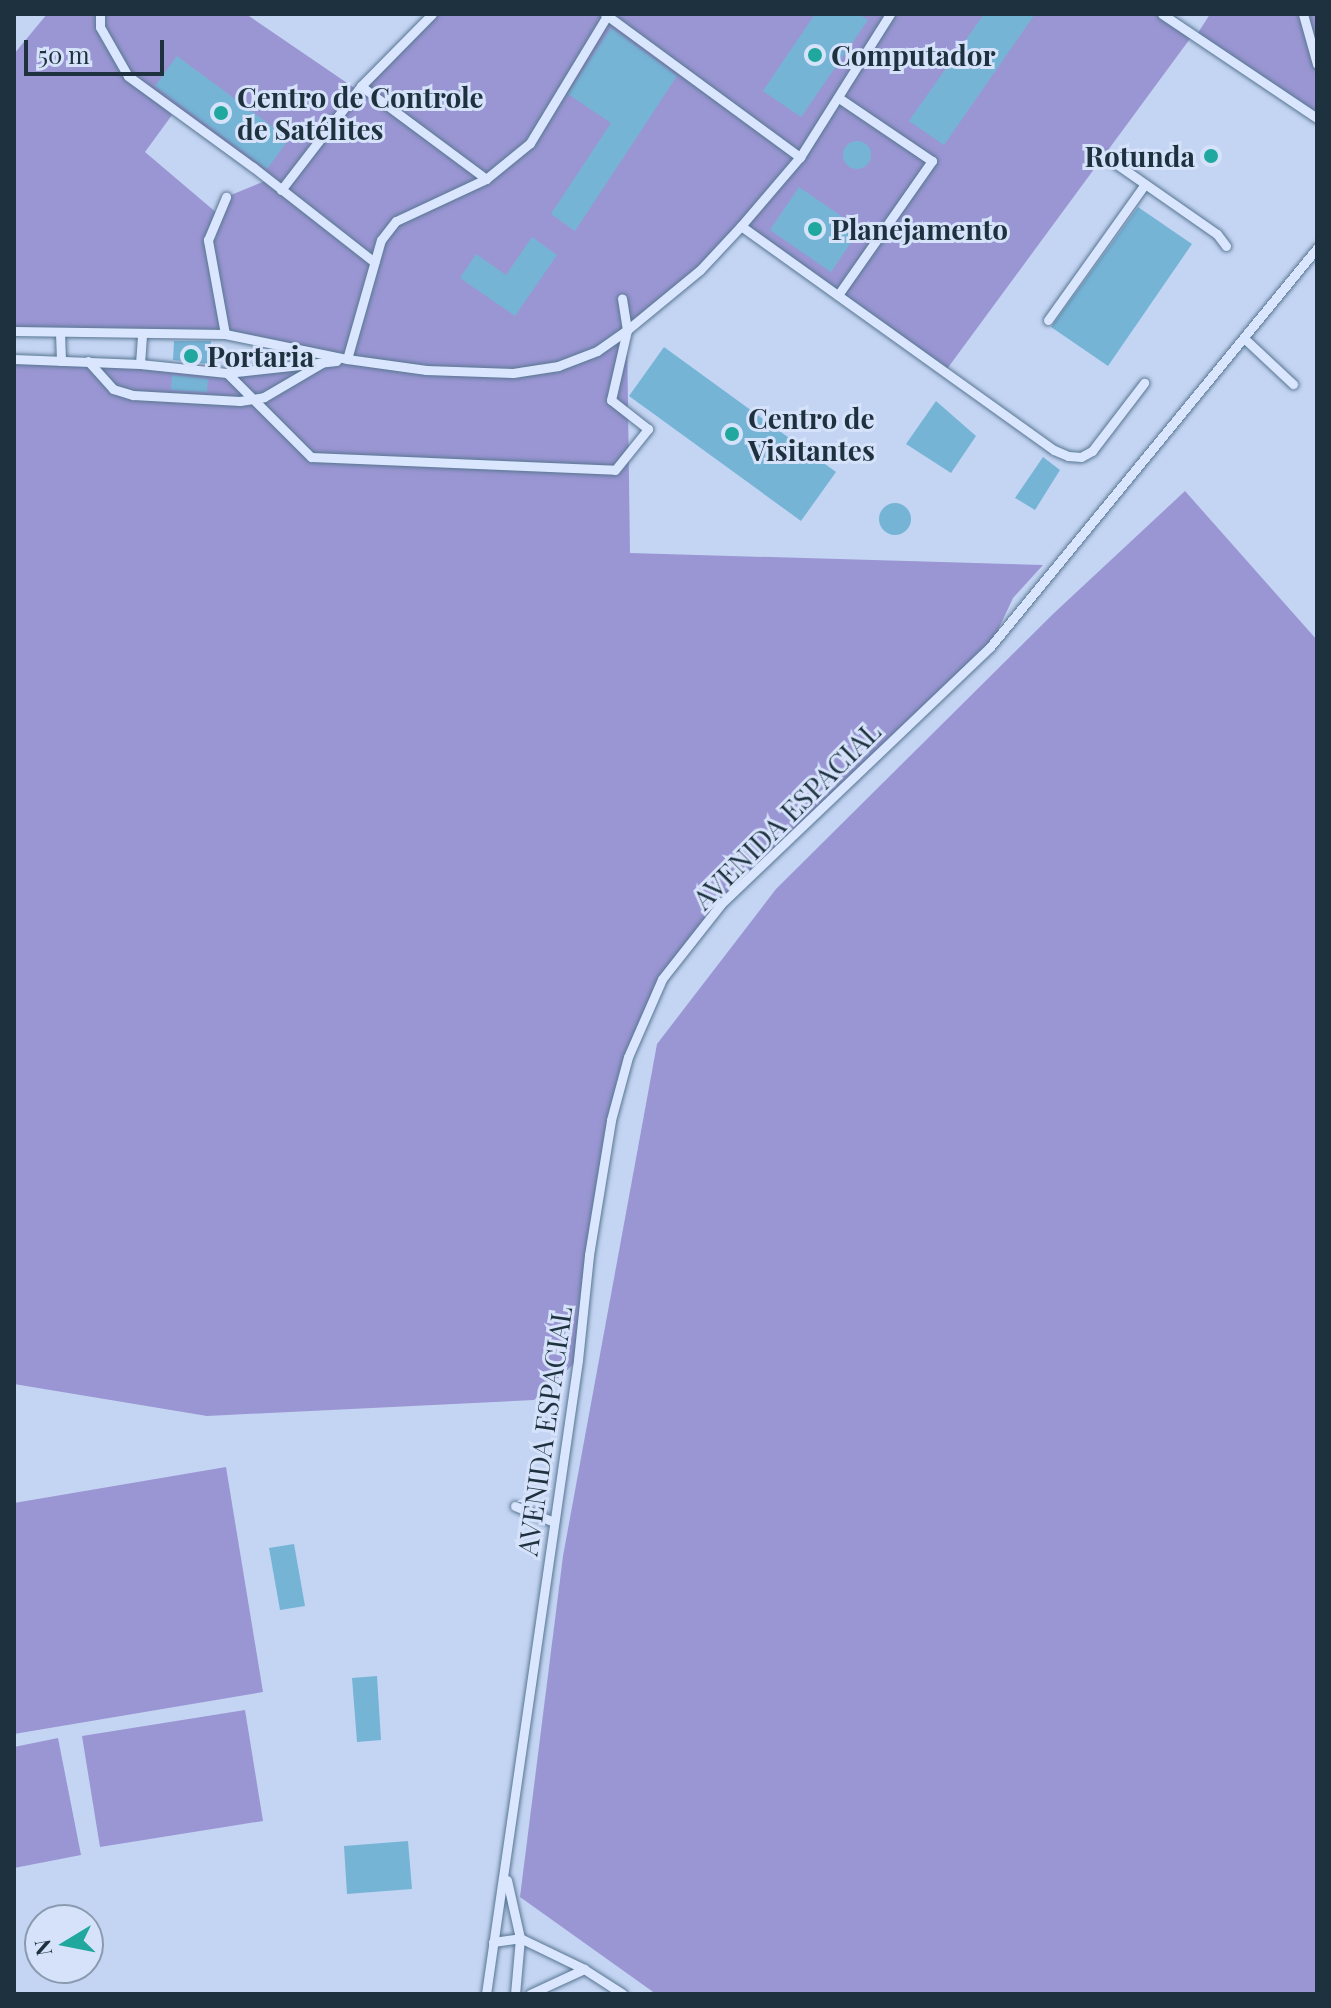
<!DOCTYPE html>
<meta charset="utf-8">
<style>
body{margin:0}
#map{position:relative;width:1331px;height:2008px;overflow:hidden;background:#c4d5f3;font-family:"Playfair Display",serif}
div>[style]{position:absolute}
.green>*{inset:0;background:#9a96d3}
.building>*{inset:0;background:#76b4d6}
.round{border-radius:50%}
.roads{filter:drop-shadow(0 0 2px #587691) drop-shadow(0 0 2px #587691)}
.service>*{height:9px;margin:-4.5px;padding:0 4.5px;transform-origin:4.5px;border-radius:4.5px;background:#d9e6fd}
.dots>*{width:22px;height:22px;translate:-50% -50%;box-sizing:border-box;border:4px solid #d5e2fa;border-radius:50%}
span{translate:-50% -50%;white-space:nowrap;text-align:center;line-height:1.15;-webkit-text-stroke:6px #d5e2fa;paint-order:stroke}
.poi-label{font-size:28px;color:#1d313f;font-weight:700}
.left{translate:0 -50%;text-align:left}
.right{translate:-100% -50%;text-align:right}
.street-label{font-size:28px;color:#1d313f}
.frame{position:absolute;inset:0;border:16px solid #1d313f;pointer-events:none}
.north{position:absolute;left:24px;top:1904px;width:80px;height:80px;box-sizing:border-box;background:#d5e2fa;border:2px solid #8b9baf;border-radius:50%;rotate:260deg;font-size:22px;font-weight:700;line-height:32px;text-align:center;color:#1d313f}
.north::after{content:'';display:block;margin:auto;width:28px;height:36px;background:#20a89e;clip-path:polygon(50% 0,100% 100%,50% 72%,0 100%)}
.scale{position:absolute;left:24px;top:40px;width:140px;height:36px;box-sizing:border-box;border:4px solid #1d313f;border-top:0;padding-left:10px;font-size:24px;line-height:28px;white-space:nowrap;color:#1d313f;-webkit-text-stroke:6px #d5e2fa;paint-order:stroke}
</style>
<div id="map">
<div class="green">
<div style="clip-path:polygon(evenodd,47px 14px,246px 14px,460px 160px,361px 86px,432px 14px,605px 14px,763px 129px,613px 14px,891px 14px,800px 156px,700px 270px,627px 330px,630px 553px,1043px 565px,1013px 598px,990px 647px,721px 904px,662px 979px,628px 1057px,611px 1120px,578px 1360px,534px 1400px,207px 1416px,14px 1384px,14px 361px,227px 373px,343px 360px,225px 334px,14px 330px,14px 54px,47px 14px,141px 88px,265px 181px,226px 197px,218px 214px,145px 152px,172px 115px,141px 88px)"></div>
<div style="clip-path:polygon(896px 14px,1157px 14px,1192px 36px,947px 369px,744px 226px,802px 158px)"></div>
<div style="clip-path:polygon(1210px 14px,1317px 14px,1317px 118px,1196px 36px)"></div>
<div style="clip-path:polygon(1185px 491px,1317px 640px,1317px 1994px,656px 1994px,520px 1897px,563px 1556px,657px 1044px,776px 889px,1053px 614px)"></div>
<div style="clip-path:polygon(226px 1467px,263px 1692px,14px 1734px,14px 1503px)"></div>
<div style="clip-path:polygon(245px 1710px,263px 1821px,100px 1847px,82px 1736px)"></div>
<div style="clip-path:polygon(58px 1738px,81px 1855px,14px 1868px,14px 1747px)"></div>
</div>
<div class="building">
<div style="clip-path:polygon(815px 14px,859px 14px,868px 20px,801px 117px,763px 91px)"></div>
<div style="clip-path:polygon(984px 14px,1035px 14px,944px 145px,909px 121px)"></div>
<div style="clip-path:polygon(611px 28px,677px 76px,575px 231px,551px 214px,611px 123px,568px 94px)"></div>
<div style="clip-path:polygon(177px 56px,289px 139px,267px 169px,155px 86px)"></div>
<div class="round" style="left:843px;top:141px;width:28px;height:28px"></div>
<div style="clip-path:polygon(799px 187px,860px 229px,831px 272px,770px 230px)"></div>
<div style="clip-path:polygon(1138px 207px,1192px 244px,1108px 366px,1051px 327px)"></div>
<div style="clip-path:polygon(532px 237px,557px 255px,515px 316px,460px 278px,476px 254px,506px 275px)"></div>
<div style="clip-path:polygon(174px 341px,211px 341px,209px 364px,173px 360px)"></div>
<div style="clip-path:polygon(664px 347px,836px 472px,801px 521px,629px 396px)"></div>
<div style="clip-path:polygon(172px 375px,208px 379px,207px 392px,171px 390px)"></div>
<div style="clip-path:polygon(936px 401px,976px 436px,951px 473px,906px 444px)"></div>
<div style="clip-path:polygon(1043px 457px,1060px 470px,1035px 510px,1015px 498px)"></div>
<div class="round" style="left:879px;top:503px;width:32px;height:32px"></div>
<div style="clip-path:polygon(294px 1544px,305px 1606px,280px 1610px,269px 1548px)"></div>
<div style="clip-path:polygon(377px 1676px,381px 1740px,357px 1742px,352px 1678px)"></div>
<div style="clip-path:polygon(408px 1841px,412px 1889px,347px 1894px,344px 1846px)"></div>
</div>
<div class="roads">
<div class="service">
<div style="left:100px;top:14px;width:13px;rotate:90deg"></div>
<div style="left:100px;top:27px;width:56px;rotate:60.3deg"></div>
<div style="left:128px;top:76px;width:155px;rotate:36.1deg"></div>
<div style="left:253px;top:167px;width:154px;rotate:38.1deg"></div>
<div style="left:605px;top:14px;width:242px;rotate:36.3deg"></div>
<div style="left:1162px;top:14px;width:187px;rotate:33.9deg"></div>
<div style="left:1303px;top:14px;width:52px;rotate:74.4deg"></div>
<div style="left:361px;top:86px;width:156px;rotate:36.6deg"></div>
<div style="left:1105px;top:156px;width:136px;rotate:34.9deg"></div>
<div style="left:1217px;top:234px;width:15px;rotate:53deg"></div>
<div style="left:281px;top:190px;width:131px;rotate:-52.4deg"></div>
<div style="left:361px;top:86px;width:101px;rotate:-45.4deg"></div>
<div style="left:741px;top:226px;width:385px;rotate:35.6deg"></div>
<div style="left:1054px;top:450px;width:15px;rotate:23deg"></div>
<div style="left:1068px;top:456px;width:13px;rotate:4deg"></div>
<div style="left:1081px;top:457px;width:13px;rotate:-29deg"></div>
<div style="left:1092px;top:451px;width:86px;rotate:-52.6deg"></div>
<div style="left:838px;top:295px;width:164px;rotate:-55deg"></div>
<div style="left:932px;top:161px;width:112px;rotate:-145.9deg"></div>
<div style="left:1048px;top:320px;width:167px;rotate:-54.5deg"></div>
<div style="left:14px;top:331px;width:211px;rotate:0.8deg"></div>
<div style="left:225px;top:334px;width:125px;rotate:11.6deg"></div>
<div style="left:347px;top:359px;width:80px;rotate:7.9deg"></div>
<div style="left:426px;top:370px;width:87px;rotate:2deg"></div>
<div style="left:513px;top:373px;width:46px;rotate:-8.8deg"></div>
<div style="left:558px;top:366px;width:42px;rotate:-21deg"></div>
<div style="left:597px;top:351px;width:37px;rotate:-35deg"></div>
<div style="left:627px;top:330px;width:94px;rotate:-39.4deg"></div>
<div style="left:700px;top:270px;width:60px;rotate:-47deg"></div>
<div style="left:741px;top:226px;width:91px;rotate:-49.5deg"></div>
<div style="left:800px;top:157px;width:169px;rotate:-57.8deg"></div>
<div style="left:60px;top:332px;width:29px;rotate:88deg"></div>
<div style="left:225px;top:334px;width:96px;rotate:-100.3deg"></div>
<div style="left:208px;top:240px;width:47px;rotate:-67.3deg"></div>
<div style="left:1245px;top:339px;width:66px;rotate:43.2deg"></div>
<div style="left:14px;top:359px;width:126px;rotate:2.3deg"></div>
<div style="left:140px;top:364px;width:87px;rotate:5.9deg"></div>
<div style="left:227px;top:373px;width:110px;rotate:-6.3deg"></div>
<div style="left:347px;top:359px;width:124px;rotate:-74.1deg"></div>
<div style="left:381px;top:240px;width:24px;rotate:-52deg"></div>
<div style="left:396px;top:221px;width:99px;rotate:-25deg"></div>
<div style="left:486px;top:179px;width:57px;rotate:-39.3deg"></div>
<div style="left:530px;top:143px;width:151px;rotate:-58.8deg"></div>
<div style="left:88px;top:361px;width:38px;rotate:48deg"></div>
<div style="left:113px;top:389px;width:21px;rotate:17deg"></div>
<div style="left:133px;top:395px;width:107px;rotate:3.2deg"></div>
<div style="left:240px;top:401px;width:24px;rotate:-9deg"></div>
<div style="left:264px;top:397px;width:67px;rotate:-30.4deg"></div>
<div style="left:140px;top:364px;width:30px;rotate:-86deg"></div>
<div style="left:227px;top:373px;width:119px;rotate:45deg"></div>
<div style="left:311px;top:457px;width:304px;rotate:2.4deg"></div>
<div style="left:615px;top:470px;width:53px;rotate:-51.2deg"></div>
<div style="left:648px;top:429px;width:47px;rotate:-141.9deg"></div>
<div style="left:611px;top:400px;width:72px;rotate:-77.1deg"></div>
<div style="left:627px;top:330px;width:32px;rotate:-99deg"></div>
<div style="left:515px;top:1506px;width:42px;rotate:22.3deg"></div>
<div style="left:507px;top:1880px;width:59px;rotate:77.4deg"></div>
<div style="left:520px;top:1938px;width:56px;rotate:95.1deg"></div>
<div style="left:493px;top:1942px;width:27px;rotate:-8deg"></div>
<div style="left:520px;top:1938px;width:71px;rotate:25.8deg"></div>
<div style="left:584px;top:1969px;width:46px;rotate:32.7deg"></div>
<div style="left:486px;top:1994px;width:641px;rotate:-81.74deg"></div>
<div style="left:578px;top:1360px;width:106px;rotate:-84deg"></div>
<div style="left:589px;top:1255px;width:137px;rotate:-80.7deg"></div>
<div style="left:611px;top:1120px;width:65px;rotate:-74.9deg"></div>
<div style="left:628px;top:1057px;width:85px;rotate:-66.4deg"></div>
<div style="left:662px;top:979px;width:95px;rotate:-51.8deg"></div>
<div style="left:721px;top:904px;width:372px;rotate:-43.7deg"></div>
<div style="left:990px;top:647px;width:516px;rotate:-50.66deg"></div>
<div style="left:530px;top:1994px;width:60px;rotate:-24.8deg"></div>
</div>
</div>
<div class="dots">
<div style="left:815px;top:55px;background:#20a89e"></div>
<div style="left:221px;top:113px;background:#20a89e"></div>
<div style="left:1211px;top:156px;background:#20a89e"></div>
<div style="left:815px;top:229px;background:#20a89e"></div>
<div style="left:191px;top:356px;background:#20a89e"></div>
<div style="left:732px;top:434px;background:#20a89e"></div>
</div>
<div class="poi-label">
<span class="left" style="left:831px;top:55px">Computador</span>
<span class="left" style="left:237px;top:113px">Centro de Controle<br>de Satélites</span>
<span class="right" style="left:1195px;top:156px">Rotunda</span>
<span class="left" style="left:831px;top:229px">Planejamento</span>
<span class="left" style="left:207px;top:356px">Portaria</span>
<span class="left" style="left:748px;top:434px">Centro de<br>Visitantes</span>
</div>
<div class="street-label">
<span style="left:786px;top:815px;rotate:-45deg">AVENIDA ESPACIAL</span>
<span style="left:544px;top:1431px;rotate:-82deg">AVENIDA ESPACIAL</span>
</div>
<div class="frame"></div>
<div class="north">N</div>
<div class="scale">50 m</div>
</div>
